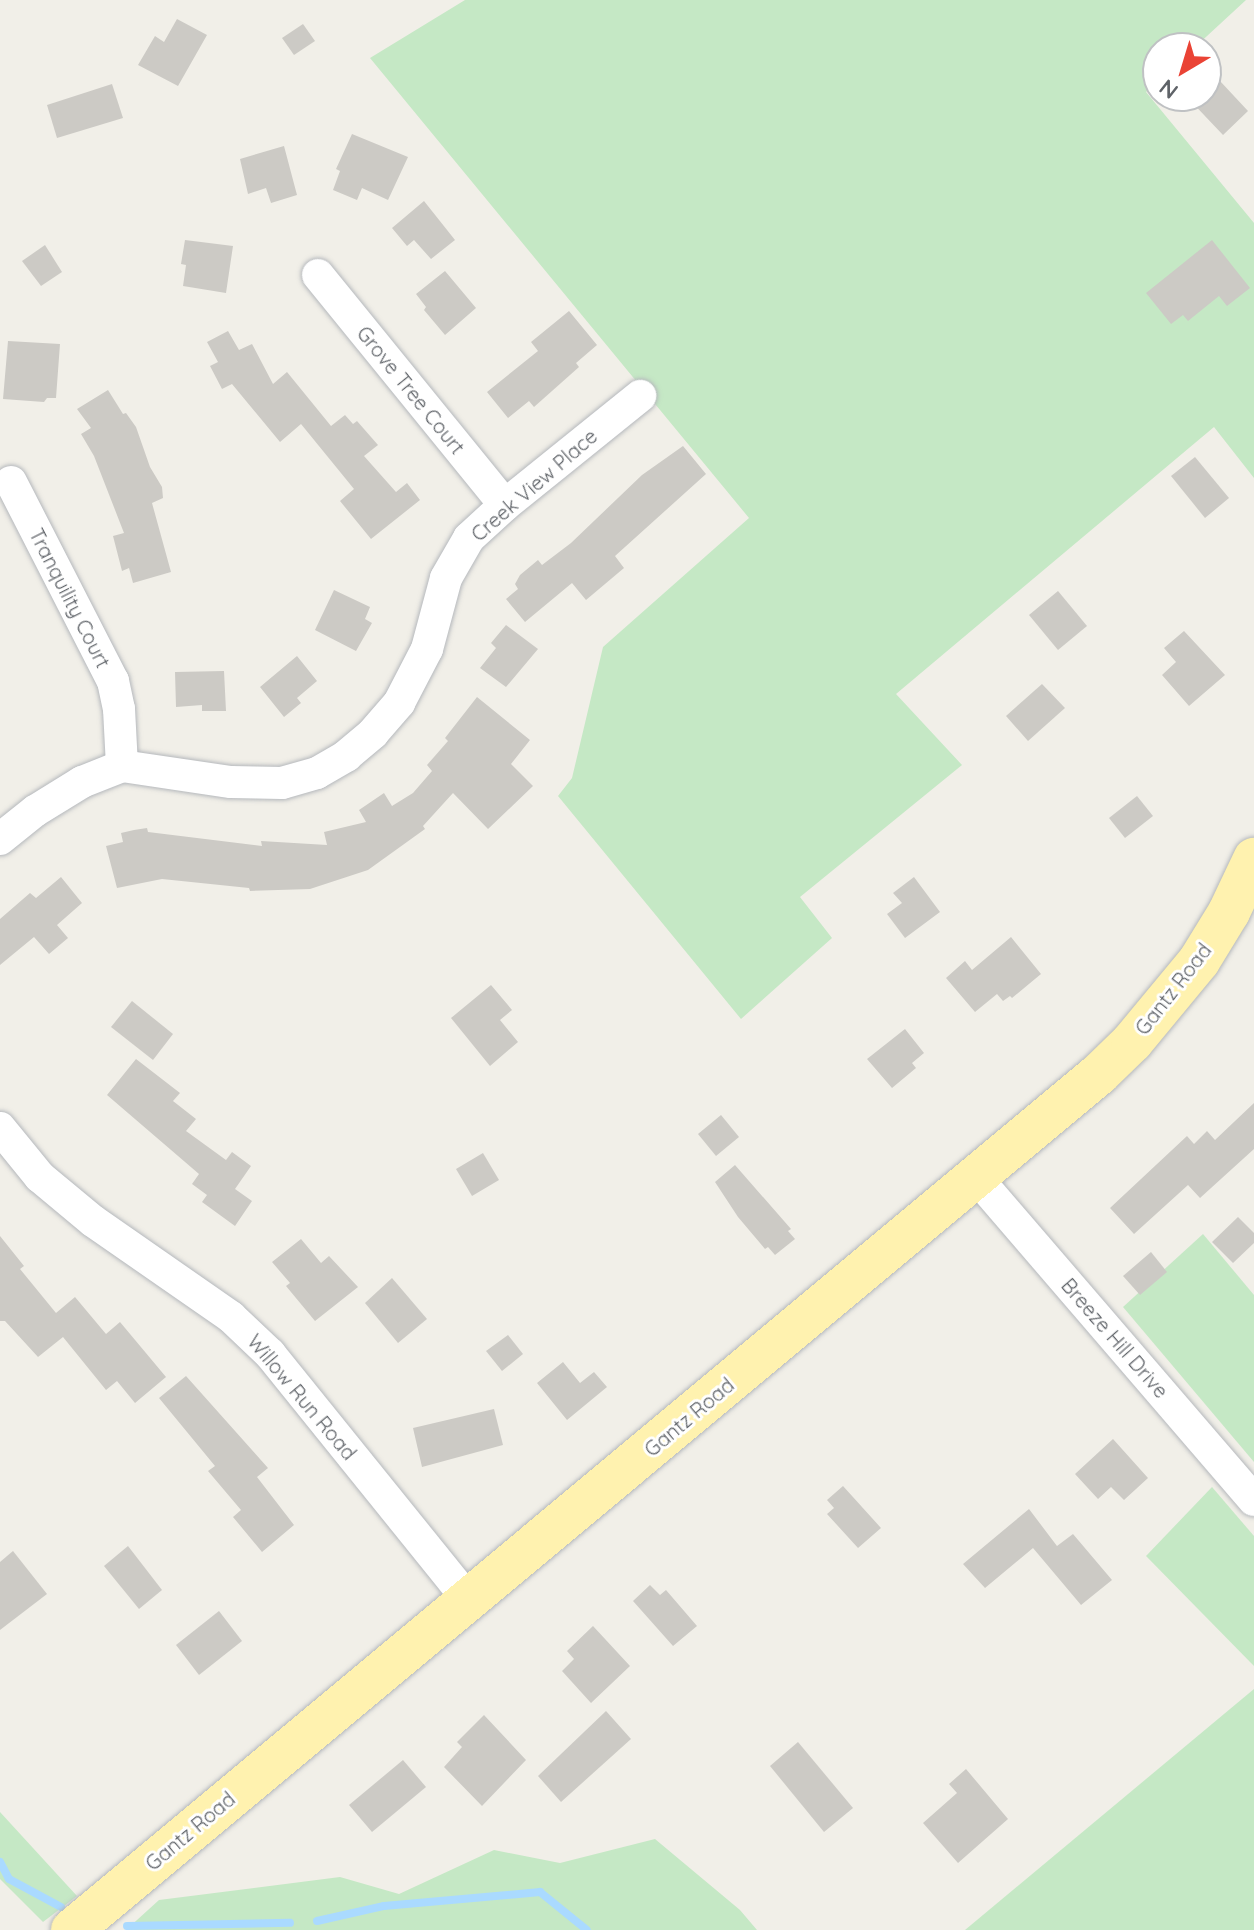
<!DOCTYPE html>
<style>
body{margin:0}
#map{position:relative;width:1254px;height:1930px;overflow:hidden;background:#f1efe8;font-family:Quicksand,sans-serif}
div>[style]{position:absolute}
.green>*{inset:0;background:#c5e8c5}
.stream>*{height:8px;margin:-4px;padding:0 4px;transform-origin:4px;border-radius:4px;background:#aadaff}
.building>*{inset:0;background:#cccac5}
.roads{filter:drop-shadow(0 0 2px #b5b8bc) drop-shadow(0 0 2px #b5b8bc)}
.minor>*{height:32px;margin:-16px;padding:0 16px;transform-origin:16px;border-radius:16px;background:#fff}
.major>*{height:42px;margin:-21px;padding:0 21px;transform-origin:21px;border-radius:21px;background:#fff2af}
span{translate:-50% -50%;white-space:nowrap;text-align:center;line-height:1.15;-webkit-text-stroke:6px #fff;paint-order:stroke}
.street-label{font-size:20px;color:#5f6368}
.north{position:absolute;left:1142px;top:32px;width:80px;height:80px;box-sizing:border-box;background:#fff;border:2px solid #bfc1c3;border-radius:50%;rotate:218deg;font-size:22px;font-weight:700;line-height:32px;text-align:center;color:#5f6368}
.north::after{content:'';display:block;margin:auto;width:28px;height:36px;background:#ea4335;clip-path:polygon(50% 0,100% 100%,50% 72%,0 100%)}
</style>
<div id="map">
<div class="green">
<div style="clip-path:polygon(465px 0,1246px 0,1194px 48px,1158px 48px,1158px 81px,1146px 92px,1254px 223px,1254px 478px,1214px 427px,896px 694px,962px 765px,800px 897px,832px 938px,741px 1019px,558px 796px,572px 778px,603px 647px,749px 518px,370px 58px)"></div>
<div style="clip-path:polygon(1203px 1234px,1254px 1295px,1254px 1462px,1123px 1307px)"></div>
<div style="clip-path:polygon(1212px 1487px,1254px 1536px,1254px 1666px,1146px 1556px)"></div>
<div style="clip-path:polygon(1254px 1689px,1254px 1930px,965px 1930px)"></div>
<div style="clip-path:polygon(0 1812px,77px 1896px,43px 1922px,0 1879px)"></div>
<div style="clip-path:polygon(655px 1839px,740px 1910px,757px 1930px,126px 1930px,159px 1900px,340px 1877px,399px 1894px,494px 1850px,560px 1863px)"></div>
</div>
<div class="stream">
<div style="left:0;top:1862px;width:19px;rotate:62deg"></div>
<div style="left:9px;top:1879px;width:59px;rotate:28.3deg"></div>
<div style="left:317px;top:1921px;width:69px;rotate:-12.6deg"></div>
<div style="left:384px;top:1906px;width:157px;rotate:-5.1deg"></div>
<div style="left:540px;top:1892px;width:60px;rotate:39deg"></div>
<div style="left:127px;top:1926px;width:163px;rotate:-1.1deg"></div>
</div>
<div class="building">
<div style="clip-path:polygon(177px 19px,207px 35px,178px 86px,138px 65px,155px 36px,164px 42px)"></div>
<div style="clip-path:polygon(303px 24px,315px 41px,294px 55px,282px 38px)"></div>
<div style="clip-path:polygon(1206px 66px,1248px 111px,1223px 135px,1186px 96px,1206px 96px)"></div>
<div style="clip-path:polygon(112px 84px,123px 118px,57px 138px,47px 105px)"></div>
<div style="clip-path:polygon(352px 134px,408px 157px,388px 200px,362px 188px,357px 200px,333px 190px,340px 171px,336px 169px)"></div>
<div style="clip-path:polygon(284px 146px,297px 195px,271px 203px,266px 188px,248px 194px,240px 159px)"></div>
<div style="clip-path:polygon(424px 201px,455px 240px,431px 259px,414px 240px,407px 246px,392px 228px)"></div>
<div style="clip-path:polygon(185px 240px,233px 246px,226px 293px,183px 286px,186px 265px,181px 264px)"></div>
<div style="clip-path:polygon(1212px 240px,1250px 288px,1227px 306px,1219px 296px,1188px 321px,1183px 315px,1171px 324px,1146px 293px)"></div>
<div style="clip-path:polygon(45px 245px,62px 272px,41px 286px,22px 261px)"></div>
<div style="clip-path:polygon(445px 271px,476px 308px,445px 335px,424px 310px,426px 307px,416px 294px)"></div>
<div style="clip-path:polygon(569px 311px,597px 345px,576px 363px,579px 367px,534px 407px,529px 401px,508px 418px,487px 392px,538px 351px,531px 342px)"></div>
<div style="clip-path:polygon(228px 331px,239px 350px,252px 344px,273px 384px,287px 372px,331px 426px,345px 415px,353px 424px,357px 421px,378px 445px,364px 456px,396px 492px,407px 483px,420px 500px,371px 539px,340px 501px,354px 489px,301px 424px,280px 442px,232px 384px,222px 389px,210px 366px,218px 362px,207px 342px)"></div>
<div style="clip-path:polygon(8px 341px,60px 344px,56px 398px,47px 398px,44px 402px,3px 399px)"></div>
<div style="clip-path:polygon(108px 390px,123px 414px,126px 413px,136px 427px,150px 467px,162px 487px,163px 498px,152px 503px,171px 572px,133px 583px,129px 568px,122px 571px,113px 536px,124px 533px,94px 456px,81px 434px,91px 428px,77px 409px)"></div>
<div style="clip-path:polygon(683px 446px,706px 474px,615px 556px,624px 568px,586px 600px,572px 583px,525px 622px,506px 599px,518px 589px,515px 584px,520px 575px,538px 560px,542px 565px,571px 543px,642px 475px)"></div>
<div style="clip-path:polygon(1195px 457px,1229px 498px,1205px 518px,1171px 476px)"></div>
<div style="clip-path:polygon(334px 590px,370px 607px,365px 619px,372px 623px,356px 651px,315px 630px)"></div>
<div style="clip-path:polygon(1058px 591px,1087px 626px,1058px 650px,1029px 615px)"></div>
<div style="clip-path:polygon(506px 625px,538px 649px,506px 687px,480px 668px,496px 648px,491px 643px)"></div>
<div style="clip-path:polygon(1184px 631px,1225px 675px,1189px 706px,1162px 675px,1176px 662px,1164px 648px)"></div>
<div style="clip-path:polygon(297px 656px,317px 681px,297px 698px,301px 703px,284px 717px,260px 687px)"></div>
<div style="clip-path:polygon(224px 671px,226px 711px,202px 711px,202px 705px,176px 707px,175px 672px)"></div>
<div style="clip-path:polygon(1042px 684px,1065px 708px,1028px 741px,1006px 716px)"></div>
<div style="clip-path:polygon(477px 697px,530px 740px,511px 764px,533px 786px,488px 829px,453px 793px,423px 826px,425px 829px,368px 870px,310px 889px,250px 891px,249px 888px,162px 879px,117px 888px,106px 846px,123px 842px,121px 833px,134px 830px,147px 828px,148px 832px,262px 846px,261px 841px,327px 845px,324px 832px,366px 822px,359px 810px,384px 793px,392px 806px,413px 793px,432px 771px,427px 765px,448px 741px,445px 738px)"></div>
<div style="clip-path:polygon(1137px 796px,1153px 816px,1125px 838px,1109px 818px)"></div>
<div style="clip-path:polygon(61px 877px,82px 903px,57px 925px,68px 938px,49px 954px,34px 937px,0 965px,0 919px,30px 893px,36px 898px)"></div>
<div style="clip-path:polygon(914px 877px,940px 912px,905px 938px,887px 914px,902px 903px,893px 893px)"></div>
<div style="clip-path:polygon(1011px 937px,1041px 974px,1012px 998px,1010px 996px,1003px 1001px,997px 994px,975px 1012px,946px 978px,965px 961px,972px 970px)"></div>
<div style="clip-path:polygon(491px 985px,512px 1010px,500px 1020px,518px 1042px,490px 1066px,451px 1018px)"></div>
<div style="clip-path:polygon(132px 1001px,173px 1034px,153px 1060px,111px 1027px)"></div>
<div style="clip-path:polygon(905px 1029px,924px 1053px,912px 1063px,916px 1068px,892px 1088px,867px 1059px)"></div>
<div style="clip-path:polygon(136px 1059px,180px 1093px,173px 1101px,196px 1119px,186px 1131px,226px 1160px,232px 1152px,251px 1166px,235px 1189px,252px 1201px,235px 1226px,202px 1202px,207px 1195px,192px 1184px,199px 1174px,107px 1095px)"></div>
<div style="clip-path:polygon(1254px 1103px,1254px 1149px,1200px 1198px,1188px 1185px,1134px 1234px,1110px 1208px,1187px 1136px,1194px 1144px,1207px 1131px,1215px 1140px)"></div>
<div style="clip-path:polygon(721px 1115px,739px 1137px,716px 1156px,698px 1134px)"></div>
<div style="clip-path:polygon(483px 1153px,499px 1180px,472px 1196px,456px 1169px)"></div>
<div style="clip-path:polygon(735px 1165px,791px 1229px,788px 1231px,795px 1239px,775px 1255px,768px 1247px,765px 1249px,738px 1217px,715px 1182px)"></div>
<div style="clip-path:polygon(1238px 1217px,1254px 1233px,1254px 1243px,1233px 1263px,1212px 1242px)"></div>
<div style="clip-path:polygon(0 1236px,24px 1266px,20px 1269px,56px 1313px,75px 1297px,106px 1334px,120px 1322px,166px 1377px,135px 1403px,117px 1381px,106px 1390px,63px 1337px,38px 1357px,5px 1321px,0 1321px)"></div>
<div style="clip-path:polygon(301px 1239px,321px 1263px,329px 1256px,358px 1287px,315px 1321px,286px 1286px,290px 1283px,272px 1262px)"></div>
<div style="clip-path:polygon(1151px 1252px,1167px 1272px,1140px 1295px,1123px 1276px)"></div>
<div style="clip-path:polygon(392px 1278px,427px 1319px,398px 1343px,365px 1303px)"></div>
<div style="clip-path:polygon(508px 1335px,523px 1354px,502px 1371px,486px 1351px)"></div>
<div style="clip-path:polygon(563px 1362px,580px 1383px,594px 1372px,607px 1387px,567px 1420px,537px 1383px)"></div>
<div style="clip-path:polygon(186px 1376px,268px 1468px,257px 1477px,294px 1525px,262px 1552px,233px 1517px,241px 1510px,208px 1471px,215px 1466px,159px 1398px)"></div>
<div style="clip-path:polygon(494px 1409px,503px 1445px,422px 1467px,413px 1428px)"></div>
<div style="clip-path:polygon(1113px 1439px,1148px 1478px,1124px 1500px,1111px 1487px,1098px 1499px,1075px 1474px)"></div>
<div style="clip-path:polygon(843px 1486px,881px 1528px,858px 1548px,827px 1514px,834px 1508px,827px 1500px)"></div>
<div style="clip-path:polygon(1029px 1509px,1057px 1546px,1073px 1534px,1112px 1580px,1081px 1605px,1033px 1548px,985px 1588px,963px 1564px)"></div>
<div style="clip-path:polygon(128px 1546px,162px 1590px,139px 1609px,104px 1566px)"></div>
<div style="clip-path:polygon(13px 1551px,47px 1594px,0 1630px,0 1562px)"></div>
<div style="clip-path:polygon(650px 1585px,660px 1595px,666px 1590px,697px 1626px,673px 1646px,633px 1601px)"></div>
<div style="clip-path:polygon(219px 1611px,242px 1641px,199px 1675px,176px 1645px)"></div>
<div style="clip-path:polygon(593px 1626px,630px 1666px,591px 1703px,562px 1671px,574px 1659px,567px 1651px)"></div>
<div style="clip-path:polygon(606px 1711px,631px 1739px,561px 1802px,538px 1776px)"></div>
<div style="clip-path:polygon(484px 1715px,526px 1760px,482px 1806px,444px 1767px,462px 1747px,457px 1742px)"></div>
<div style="clip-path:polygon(798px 1742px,853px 1808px,824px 1832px,770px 1766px)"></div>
<div style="clip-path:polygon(403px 1760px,426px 1787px,372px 1832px,349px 1805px)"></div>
<div style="clip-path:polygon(966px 1769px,1008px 1819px,958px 1863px,923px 1823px,957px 1793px,949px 1784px)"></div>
</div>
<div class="roads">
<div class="minor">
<div style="left:318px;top:275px;width:296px;rotate:50.9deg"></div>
<div style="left:11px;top:482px;width:224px;rotate:62.9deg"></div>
<div style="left:113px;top:681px;width:29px;rotate:78deg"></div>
<div style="left:119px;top:709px;width:57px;rotate:87deg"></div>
<div style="left:0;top:839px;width:45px;rotate:-38.7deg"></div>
<div style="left:35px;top:811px;width:55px;rotate:-31.7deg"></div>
<div style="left:82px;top:782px;width:43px;rotate:-21.8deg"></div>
<div style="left:122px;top:766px;width:110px;rotate:8.4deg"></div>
<div style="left:231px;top:782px;width:51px;rotate:1.1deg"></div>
<div style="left:282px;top:783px;width:36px;rotate:-16deg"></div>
<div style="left:317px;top:773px;width:34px;rotate:-30deg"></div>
<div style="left:346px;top:756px;width:35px;rotate:-40deg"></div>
<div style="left:373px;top:733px;width:40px;rotate:-49deg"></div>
<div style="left:399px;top:703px;width:61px;rotate:-62.6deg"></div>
<div style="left:427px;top:649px;width:73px;rotate:-75deg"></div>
<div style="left:446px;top:578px;width:46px;rotate:-60.1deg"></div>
<div style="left:469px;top:538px;width:49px;rotate:-42.5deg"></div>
<div style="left:505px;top:505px;width:174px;rotate:-38.9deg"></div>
<div style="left:0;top:1128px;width:63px;rotate:50.8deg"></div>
<div style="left:40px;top:1177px;width:69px;rotate:39.7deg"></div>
<div style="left:93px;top:1221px;width:168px;rotate:34.8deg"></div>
<div style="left:231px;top:1317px;width:54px;rotate:43.5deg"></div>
<div style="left:270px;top:1354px;width:317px;rotate:51.1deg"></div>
<div style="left:976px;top:1177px;width:426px;rotate:49.3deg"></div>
</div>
<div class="major">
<div style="left:72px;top:1930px;width:1336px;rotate:-39.81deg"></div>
<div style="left:1098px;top:1075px;width:47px;rotate:-44.1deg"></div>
<div style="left:1132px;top:1042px;width:105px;rotate:-50.4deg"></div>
<div style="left:1199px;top:961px;width:57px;rotate:-58.5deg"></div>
<div style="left:1229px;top:912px;width:59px;rotate:-64.7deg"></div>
</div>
</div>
<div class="street-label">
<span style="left:411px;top:390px;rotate:51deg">Grove Tree Court</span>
<span style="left:534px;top:485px;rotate:-41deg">Creek View Place</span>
<span style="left:70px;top:598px;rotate:63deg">Tranquility Court</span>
<span style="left:1173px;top:989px;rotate:-52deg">Gantz Road</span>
<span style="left:1115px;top:1338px;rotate:49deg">Breeze Hill Drive</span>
<span style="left:302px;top:1397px;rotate:50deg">Willow Run Road</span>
<span style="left:689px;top:1417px;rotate:-40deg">Gantz Road</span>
<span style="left:190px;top:1831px;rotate:-40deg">Gantz Road</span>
</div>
<div class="north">N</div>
</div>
